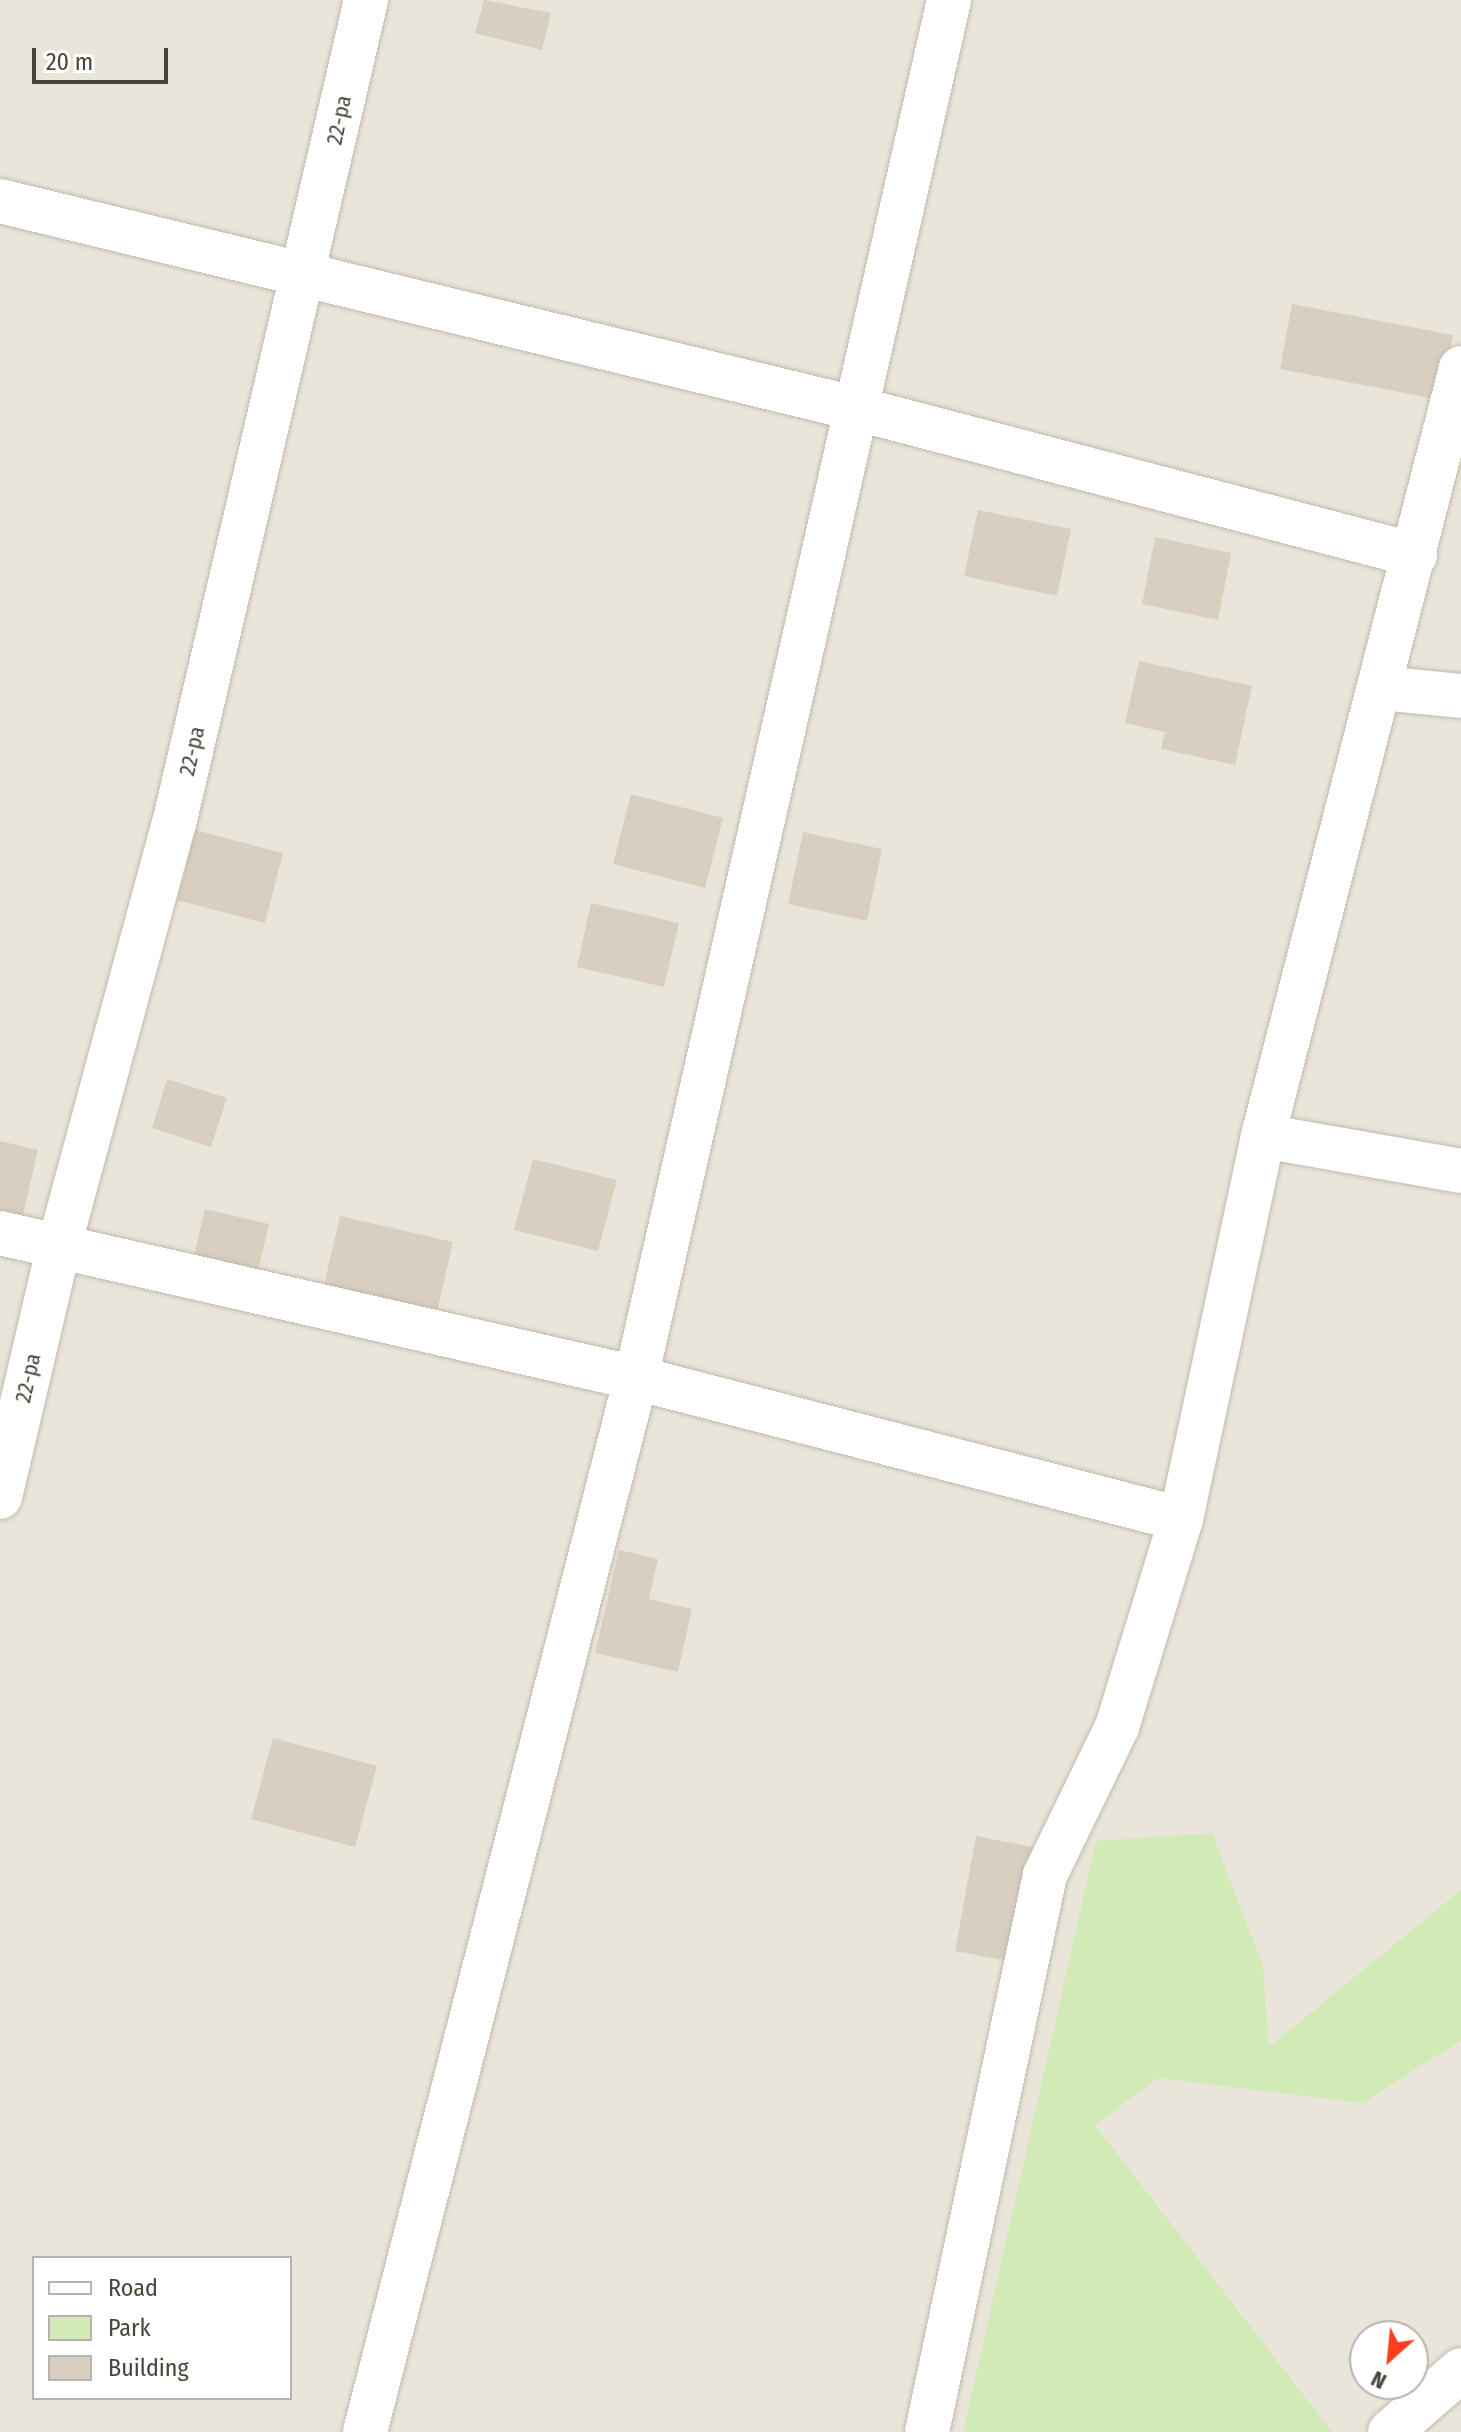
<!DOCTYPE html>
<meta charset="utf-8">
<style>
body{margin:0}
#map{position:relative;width:1461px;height:2432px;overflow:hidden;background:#f6f3ec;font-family:"Fira Sans Condensed",sans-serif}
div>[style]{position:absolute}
.residential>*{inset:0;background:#eae5da}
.green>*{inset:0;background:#d2eab5}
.building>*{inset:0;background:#d8cfc1}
.roads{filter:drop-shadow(0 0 2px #c2bbae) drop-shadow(0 0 2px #c2bbae)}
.minor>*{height:44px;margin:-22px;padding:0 22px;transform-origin:22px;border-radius:22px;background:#fff}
span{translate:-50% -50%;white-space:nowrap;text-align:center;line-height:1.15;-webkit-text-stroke:6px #fff;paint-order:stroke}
.street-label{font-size:22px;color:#4b4439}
.legend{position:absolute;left:32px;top:2256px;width:260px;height:144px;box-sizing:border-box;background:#fff;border:2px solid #b7b4b0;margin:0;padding:10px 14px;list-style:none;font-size:24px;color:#4b4439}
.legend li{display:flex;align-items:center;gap:16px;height:40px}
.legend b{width:40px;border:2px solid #b7b4b0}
.north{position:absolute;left:1349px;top:2320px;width:80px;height:80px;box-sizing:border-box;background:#fff;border:2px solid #b7b4b0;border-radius:50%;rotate:207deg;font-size:22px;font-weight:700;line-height:32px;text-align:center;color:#4b4439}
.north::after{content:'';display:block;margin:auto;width:28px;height:36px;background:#fc3f1d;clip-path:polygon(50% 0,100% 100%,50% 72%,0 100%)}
.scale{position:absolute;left:32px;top:48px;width:136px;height:36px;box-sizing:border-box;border:4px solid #4b4439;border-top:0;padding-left:10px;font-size:24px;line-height:28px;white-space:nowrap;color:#4b4439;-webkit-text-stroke:6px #fff;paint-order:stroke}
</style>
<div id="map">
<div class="residential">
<div style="clip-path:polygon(evenodd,0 0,1461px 0,1461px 2432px,0 2432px,0 0,34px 2258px,290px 2258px,290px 2398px,34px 2398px,34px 2258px,0 0,1365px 2336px,1413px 2336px,1413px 2384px,1365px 2384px,1365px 2336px)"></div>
</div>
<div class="green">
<div style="clip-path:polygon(1212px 1833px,1263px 1966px,1269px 2047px,1461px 1890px,1461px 2040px,1363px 2103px,1158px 2078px,1095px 2125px,1332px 2432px,963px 2432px,1096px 1841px)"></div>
</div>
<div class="building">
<div style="clip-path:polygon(484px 0,551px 13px,542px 50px,475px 33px)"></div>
<div style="clip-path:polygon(1292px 304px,1453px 335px,1441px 400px,1280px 369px)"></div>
<div style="clip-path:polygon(978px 510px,1071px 529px,1057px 596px,964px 576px)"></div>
<div style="clip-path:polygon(1155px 537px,1231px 553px,1218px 620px,1142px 604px)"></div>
<div style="clip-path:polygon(1139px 661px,1252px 686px,1235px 765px,1161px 749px,1165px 732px,1125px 723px)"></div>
<div style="clip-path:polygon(631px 794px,723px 818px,705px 888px,613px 864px)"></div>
<div style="clip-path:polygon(195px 830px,283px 853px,265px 923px,177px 900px)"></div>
<div style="clip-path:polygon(803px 832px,882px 849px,867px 921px,788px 904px)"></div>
<div style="clip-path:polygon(591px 903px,679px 923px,664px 987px,577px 967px)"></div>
<div style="clip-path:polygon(167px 1079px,227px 1098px,211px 1147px,152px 1128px)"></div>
<div style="clip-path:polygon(0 1141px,38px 1150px,20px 1228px,0 1223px)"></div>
<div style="clip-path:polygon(533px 1159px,617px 1180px,598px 1251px,514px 1230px)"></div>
<div style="clip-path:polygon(205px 1209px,269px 1224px,257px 1276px,193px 1260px)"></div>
<div style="clip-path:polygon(340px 1216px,453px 1242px,437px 1312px,324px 1285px)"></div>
<div style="clip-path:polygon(619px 1550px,658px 1559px,649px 1599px,692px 1609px,678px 1672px,595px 1653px)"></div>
<div style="clip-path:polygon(273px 1738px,377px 1766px,355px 1847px,251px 1819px)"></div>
<div style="clip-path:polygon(976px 1836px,1042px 1849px,1020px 1963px,955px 1951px)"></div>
</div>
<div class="roads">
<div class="minor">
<div style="left:0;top:201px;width:883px;rotate:13.63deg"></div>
<div style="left:858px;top:409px;width:576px;rotate:14.69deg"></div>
<div style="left:1381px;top:688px;width:80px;rotate:5.7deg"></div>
<div style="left:1263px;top:1136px;width:201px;rotate:10deg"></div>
<div style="left:0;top:1233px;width:652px;rotate:12.84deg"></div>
<div style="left:636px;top:1378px;width:563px;rotate:14.51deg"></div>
<div style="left:0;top:1497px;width:258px;rotate:-76.8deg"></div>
<div style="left:59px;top:1246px;width:437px;rotate:-74.8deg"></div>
<div style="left:174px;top:824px;width:846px;rotate:-76.88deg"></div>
<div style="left:365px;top:2432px;width:1088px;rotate:-75.58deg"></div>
<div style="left:636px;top:1378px;width:1413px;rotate:-77.2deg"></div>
<div style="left:927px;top:2432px;width:569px;rotate:-78.04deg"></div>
<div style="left:1045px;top:1875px;width:165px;rotate:-64.1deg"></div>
<div style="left:1117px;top:1727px;width:218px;rotate:-72.9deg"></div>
<div style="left:1181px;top:1519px;width:392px;rotate:-77.9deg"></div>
<div style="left:1263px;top:1136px;width:793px;rotate:-75.54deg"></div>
<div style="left:1390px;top:2432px;width:94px;rotate:-41.1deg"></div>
</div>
</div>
<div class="street-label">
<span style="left:339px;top:120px;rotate:-78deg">22-ра</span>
<span style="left:192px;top:751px;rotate:-77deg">22-ра</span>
<span style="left:28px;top:1378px;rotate:-77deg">22-ра</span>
</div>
<ul class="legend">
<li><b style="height:10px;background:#fff"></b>Road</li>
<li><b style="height:22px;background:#d2eab5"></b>Park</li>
<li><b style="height:22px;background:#d8cfc1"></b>Building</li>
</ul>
<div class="north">N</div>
<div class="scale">20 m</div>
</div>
